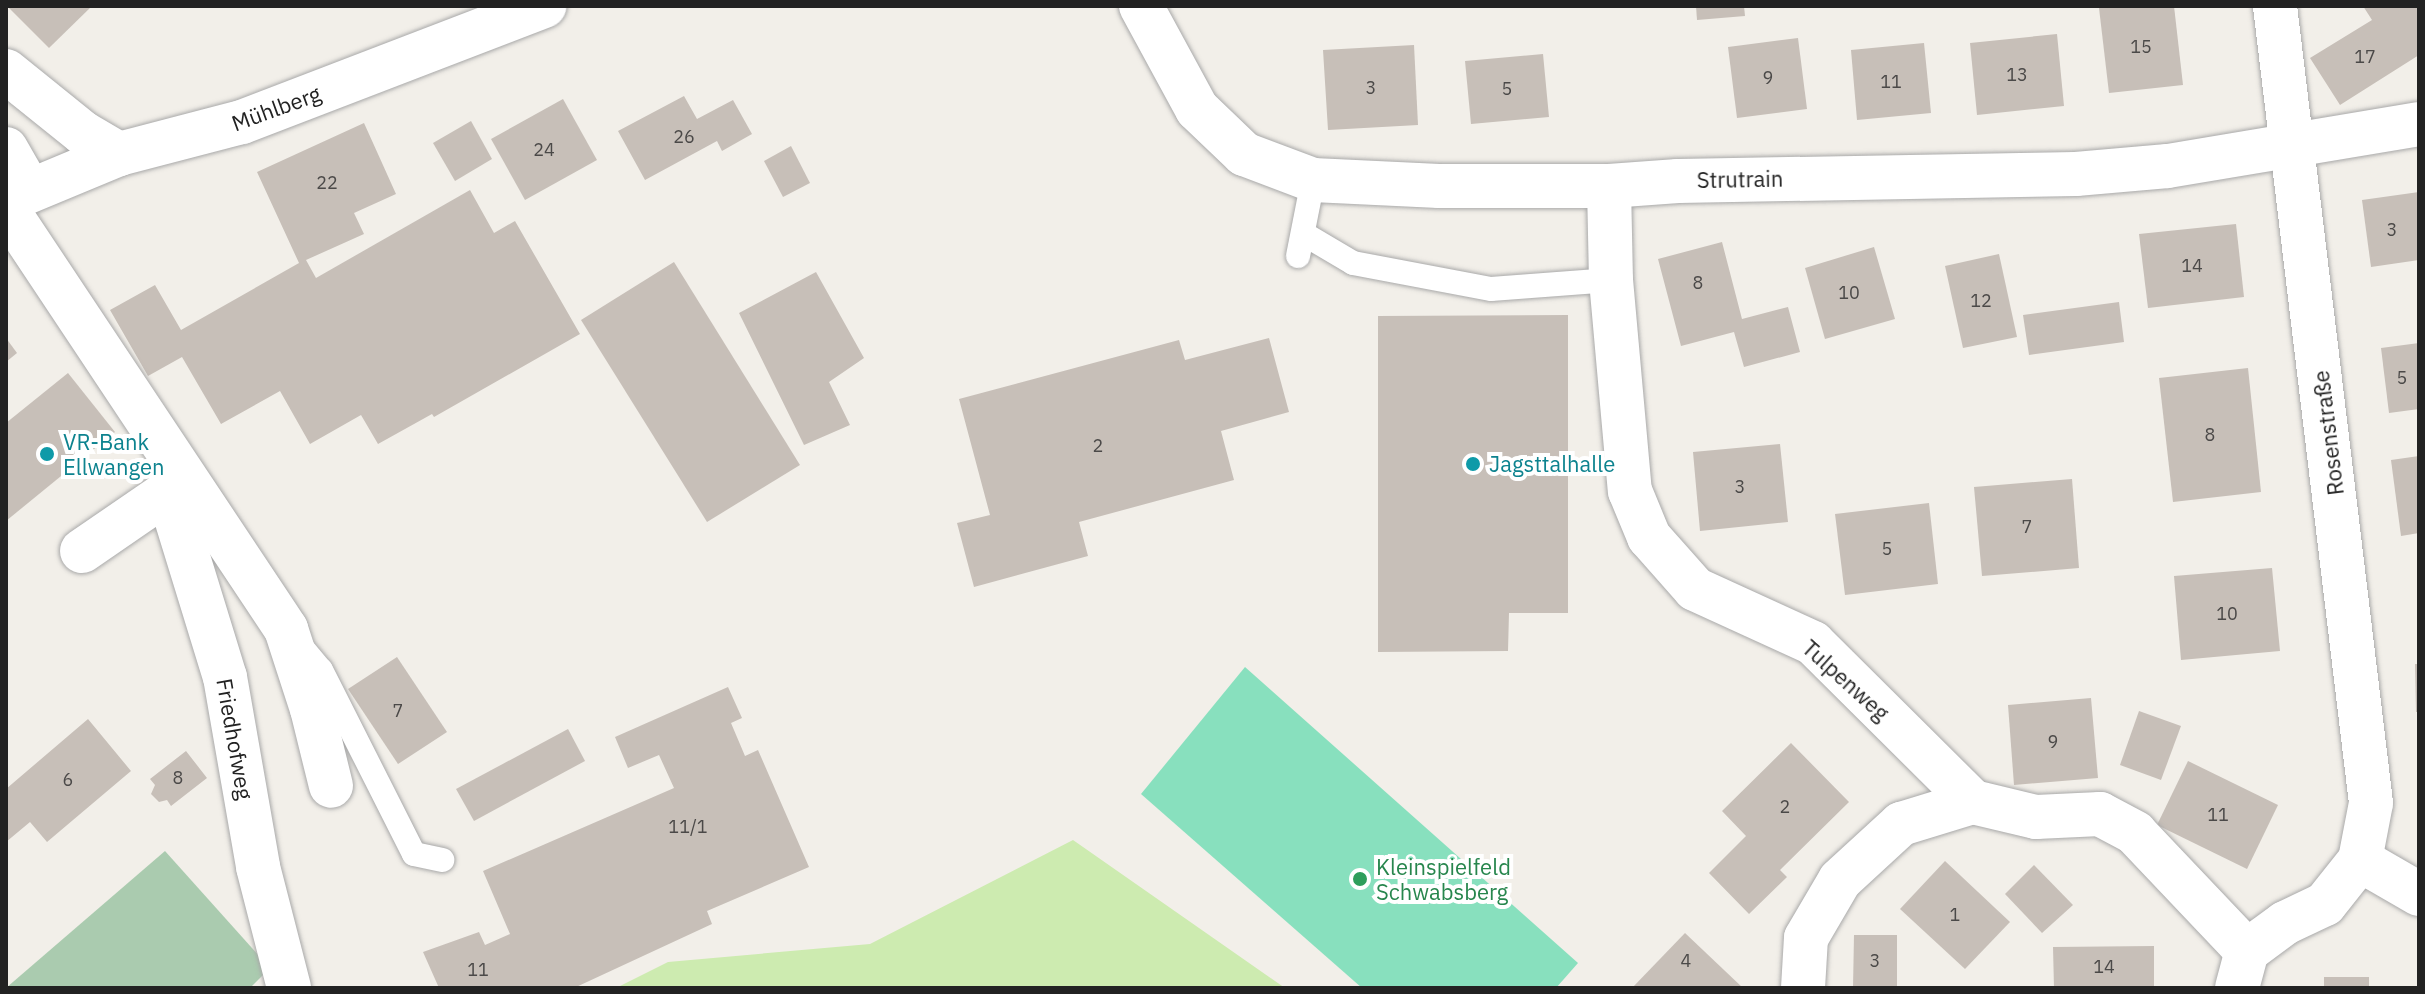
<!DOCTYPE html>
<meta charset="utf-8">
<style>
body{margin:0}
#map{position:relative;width:2425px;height:994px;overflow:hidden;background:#f2efe9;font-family:"IBM Plex Sans",sans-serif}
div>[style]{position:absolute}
.grass>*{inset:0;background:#cdebb0}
.cemetery>*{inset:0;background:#aacbaf}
.pitch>*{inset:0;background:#88e0be}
.building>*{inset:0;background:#c7bfb8}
.roads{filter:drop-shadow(0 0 2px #a9a9a9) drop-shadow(0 0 2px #a9a9a9)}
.service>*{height:24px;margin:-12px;padding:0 12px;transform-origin:12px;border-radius:12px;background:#fff}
.minor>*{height:44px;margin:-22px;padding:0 22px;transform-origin:22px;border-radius:22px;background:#fff}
.tertiary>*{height:44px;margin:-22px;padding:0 22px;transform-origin:22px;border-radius:22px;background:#fff}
.dots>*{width:22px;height:22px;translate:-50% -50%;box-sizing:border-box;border:4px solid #fff;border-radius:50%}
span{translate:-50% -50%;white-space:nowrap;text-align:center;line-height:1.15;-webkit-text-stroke:8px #fff;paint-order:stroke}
.number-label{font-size:18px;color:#4b4948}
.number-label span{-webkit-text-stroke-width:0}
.street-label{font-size:22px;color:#222}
.culture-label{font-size:22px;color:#0d838f}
.left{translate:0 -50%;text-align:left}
.leisure-label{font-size:22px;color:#27864d}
.frame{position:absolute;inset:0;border:8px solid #222;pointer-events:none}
</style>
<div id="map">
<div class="grass">
<div style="clip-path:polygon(1073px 840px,1285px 988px,616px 988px,668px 962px,870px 944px)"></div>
</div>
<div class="cemetery">
<div style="clip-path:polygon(165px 851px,270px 968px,250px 988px,6px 988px)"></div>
</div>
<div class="pitch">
<div style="clip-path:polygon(1245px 667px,1578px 963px,1556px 988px,1362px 988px,1141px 794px)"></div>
</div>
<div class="building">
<div style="clip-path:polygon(7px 6px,92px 6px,49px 48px)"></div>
<div style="clip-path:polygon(1696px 6px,1744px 6px,1745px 16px,1697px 20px)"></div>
<div style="clip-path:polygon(2122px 6px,2174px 6px,2183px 85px,2109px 93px,2099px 8px)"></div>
<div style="clip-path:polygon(2363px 6px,2419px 6px,2419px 55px,2340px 105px,2310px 58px,2372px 20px)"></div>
<div style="clip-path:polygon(2057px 34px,2064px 106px,1977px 115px,1970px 43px)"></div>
<div style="clip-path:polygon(1798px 38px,1807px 109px,1737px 118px,1728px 47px)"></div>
<div style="clip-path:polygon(1924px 43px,1931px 113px,1857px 120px,1851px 50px)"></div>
<div style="clip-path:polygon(1414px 45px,1418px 125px,1328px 130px,1323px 50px)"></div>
<div style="clip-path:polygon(1543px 54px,1549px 117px,1471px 124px,1465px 61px)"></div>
<div style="clip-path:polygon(684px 96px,697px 119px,733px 100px,752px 134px,722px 151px,717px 141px,645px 180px,618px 131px)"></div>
<div style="clip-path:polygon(563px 99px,597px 160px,525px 200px,491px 139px)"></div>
<div style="clip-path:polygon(471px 121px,492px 159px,455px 181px,433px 143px)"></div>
<div style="clip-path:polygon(364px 123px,396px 194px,354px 213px,364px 234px,306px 260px,316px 278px,470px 190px,494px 233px,515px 221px,580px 334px,434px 417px,432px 414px,378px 444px,361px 415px,310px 444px,280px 391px,221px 424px,182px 357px,148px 376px,110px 310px,155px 285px,181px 330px,299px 263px,257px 172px)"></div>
<div style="clip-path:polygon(791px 146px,810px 183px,783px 197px,764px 161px)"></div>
<div style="clip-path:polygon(2419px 192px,2419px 260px,2371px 267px,2362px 200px)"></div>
<div style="clip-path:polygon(2236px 224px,2244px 297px,2148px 308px,2139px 234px)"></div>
<div style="clip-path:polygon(1722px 242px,1742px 319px,1788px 307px,1800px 352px,1744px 367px,1734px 332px,1681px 346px,1658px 259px)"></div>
<div style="clip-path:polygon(1874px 247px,1895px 319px,1825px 339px,1805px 268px)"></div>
<div style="clip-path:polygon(1999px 254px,2017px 337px,1963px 348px,1945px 266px)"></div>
<div style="clip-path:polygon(674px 262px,800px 465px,707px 522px,581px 320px)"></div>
<div style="clip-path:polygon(816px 272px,864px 358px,829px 382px,850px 425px,804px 445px,739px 313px)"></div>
<div style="clip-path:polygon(2119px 302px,2124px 342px,2029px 355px,2023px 315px)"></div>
<div style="clip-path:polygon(1568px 315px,1568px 613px,1509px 613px,1508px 651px,1378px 652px,1378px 316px)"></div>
<div style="clip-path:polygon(6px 338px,17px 353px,6px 362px)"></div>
<div style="clip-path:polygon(1269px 338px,1289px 412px,1221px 431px,1234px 480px,1079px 522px,1088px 556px,974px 587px,957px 523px,990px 515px,959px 399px,1179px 340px,1185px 360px)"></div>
<div style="clip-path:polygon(2419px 343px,2419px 409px,2389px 413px,2381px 348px)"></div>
<div style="clip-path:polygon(2248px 368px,2261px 492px,2173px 502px,2159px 378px)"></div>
<div style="clip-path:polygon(68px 373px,115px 432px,6px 521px,6px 423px)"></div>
<div style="clip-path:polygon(1780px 444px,1788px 522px,1700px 531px,1693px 452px)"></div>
<div style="clip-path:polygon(2419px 456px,2419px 533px,2401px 536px,2391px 460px)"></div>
<div style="clip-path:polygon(2072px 479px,2079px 568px,1982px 576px,1974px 487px)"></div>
<div style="clip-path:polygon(1929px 503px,1938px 584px,1845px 595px,1835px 514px)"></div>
<div style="clip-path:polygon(2272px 568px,2280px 651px,2181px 660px,2174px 576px)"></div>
<div style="clip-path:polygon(397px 657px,447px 732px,398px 764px,348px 689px)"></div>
<div style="clip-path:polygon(2415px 664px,2419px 664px,2419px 712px,2416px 712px)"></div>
<div style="clip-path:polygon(728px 687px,742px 718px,731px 723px,745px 756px,758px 750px,809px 867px,707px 911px,712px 924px,574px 988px,439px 988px,423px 952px,479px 932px,485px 945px,510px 934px,483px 871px,674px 788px,659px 755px,628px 768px,615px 737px)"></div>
<div style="clip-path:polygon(2091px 698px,2098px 778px,2014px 785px,2008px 705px)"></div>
<div style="clip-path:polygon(2139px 711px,2181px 726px,2161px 780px,2120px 765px)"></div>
<div style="clip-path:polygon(88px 719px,131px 771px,47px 842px,30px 822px,6px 842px,6px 789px)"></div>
<div style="clip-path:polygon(568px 729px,585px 761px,474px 821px,456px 789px)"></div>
<div style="clip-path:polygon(1791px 743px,1849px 802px,1780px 870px,1787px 877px,1749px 914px,1709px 873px,1746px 836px,1722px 811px)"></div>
<div style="clip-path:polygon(186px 751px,207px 778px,171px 806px,167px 800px,159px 802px,151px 794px,155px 785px,150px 779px)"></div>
<div style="clip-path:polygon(2188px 761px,2278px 805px,2247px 869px,2157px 825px)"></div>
<div style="clip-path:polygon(1945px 861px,2010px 922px,1965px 969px,1900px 909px)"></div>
<div style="clip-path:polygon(2034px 865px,2073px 905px,2042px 933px,2005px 894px)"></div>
<div style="clip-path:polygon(1685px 933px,1743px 988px,1632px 988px)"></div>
<div style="clip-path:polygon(1854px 935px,1897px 935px,1897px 988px,1853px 988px)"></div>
<div style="clip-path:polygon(2154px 946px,2154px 988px,2054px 988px,2053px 947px)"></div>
<div style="clip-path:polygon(2324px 977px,2369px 977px,2369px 988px,2324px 988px)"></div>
</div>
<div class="roads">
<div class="service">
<div style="left:1304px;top:234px;width:57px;rotate:30.6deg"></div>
<div style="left:1353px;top:263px;width:140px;rotate:10.7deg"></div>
<div style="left:1491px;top:289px;width:120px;rotate:-4.3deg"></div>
<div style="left:1298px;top:256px;width:77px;rotate:-78.8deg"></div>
<div style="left:304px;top:650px;width:26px;rotate:50deg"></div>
<div style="left:321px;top:670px;width:206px;rotate:63.2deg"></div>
<div style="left:414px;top:854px;width:29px;rotate:12deg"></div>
</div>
<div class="minor">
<div style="left:1141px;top:6px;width:117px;rotate:61.5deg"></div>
<div style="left:1197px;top:109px;width:65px;rotate:43.8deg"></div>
<div style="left:1244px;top:154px;width:74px;rotate:20.6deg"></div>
<div style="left:1313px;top:180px;width:126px;rotate:2.7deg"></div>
<div style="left:1439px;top:186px;width:170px"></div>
<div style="left:1609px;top:186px;width:69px;rotate:-4.1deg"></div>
<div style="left:1678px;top:181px;width:398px;rotate:-1deg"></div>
<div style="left:2076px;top:174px;width:92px;rotate:-5deg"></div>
<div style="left:2168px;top:166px;width:254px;rotate:-9.5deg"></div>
<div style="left:6px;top:71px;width:99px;rotate:38.8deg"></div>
<div style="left:83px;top:133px;width:42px;rotate:30.3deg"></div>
<div style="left:6px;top:149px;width:46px;rotate:60.1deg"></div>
<div style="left:1609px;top:186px;width:94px;rotate:88.8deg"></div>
<div style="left:1611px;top:280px;width:212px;rotate:84.9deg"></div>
<div style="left:1630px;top:491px;width:50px;rotate:67.6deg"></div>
<div style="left:1649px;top:537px;width:69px;rotate:48.5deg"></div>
<div style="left:1695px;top:589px;width:130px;rotate:24.6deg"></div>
<div style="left:1813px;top:643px;width:226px;rotate:44.8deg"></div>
<div style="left:1973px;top:802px;width:65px;rotate:13.4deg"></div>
<div style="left:2036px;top:817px;width:64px;rotate:-2.7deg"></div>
<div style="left:2100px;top:814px;width:40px;rotate:28deg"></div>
<div style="left:2135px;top:833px;width:163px;rotate:46.5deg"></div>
<div style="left:6px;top:208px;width:506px;rotate:56.37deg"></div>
<div style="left:286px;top:629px;width:84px;rotate:72deg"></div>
<div style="left:312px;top:709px;width:79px;rotate:76.1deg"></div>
<div style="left:168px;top:492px;width:194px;rotate:72.9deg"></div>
<div style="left:225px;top:677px;width:193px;rotate:80.1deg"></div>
<div style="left:258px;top:867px;width:125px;rotate:75.6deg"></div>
<div style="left:82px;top:551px;width:104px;rotate:-34.5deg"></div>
<div style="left:168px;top:492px;width:25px;rotate:-64deg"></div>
<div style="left:2360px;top:860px;width:68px;rotate:30deg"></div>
<div style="left:1803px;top:988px;width:50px;rotate:-86.6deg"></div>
<div style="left:1806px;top:938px;width:67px;rotate:-59.6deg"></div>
<div style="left:1840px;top:880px;width:83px;rotate:-42.6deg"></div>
<div style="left:1901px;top:824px;width:75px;rotate:-17deg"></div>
<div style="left:2237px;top:988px;width:38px;rotate:-75deg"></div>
<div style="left:2247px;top:951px;width:47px;rotate:-36.4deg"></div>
<div style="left:2285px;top:923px;width:44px;rotate:-25.4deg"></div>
<div style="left:2325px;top:904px;width:56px;rotate:-51.5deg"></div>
<div style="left:2360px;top:860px;width:58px;rotate:-79.1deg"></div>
<div style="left:2371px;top:803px;width:803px;rotate:-96.87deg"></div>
</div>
<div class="tertiary">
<div style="left:6px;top:201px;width:122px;rotate:-22.6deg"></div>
<div style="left:119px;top:154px;width:127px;rotate:-14.6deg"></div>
<div style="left:242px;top:122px;width:324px;rotate:-21deg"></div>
</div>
</div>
<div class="dots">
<div style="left:47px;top:454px;background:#0f9aa8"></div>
<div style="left:1473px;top:464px;background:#0f9aa8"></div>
<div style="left:1360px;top:879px;background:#2e9e5b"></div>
</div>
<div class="number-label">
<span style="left:2141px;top:47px">15</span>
<span style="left:2365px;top:57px">17</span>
<span style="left:2017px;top:75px">13</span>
<span style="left:1768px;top:78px">9</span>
<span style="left:1891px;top:82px">11</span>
<span style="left:1371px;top:88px">3</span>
<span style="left:1507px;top:89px">5</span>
<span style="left:684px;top:137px">26</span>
<span style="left:544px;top:150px">24</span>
<span style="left:327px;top:183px">22</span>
<span style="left:2392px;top:230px">3</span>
<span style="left:2192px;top:266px">14</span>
<span style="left:1698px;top:283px">8</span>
<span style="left:1849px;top:293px">10</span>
<span style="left:1981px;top:301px">12</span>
<span style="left:2402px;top:378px">5</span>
<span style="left:2210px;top:435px">8</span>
<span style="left:1098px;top:446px">2</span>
<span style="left:1740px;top:487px">3</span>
<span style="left:2027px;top:527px">7</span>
<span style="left:1887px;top:549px">5</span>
<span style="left:2227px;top:614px">10</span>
<span style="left:398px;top:711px">7</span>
<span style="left:2053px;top:742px">9</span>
<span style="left:178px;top:778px">8</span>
<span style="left:68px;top:780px">6</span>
<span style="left:1785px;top:807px">2</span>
<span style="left:2218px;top:815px">11</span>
<span style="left:688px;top:827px">11/1</span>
<span style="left:1955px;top:915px">1</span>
<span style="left:1686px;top:961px">4</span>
<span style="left:1875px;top:961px">3</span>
<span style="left:2104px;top:967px">14</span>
<span style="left:478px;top:970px">11</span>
</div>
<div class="street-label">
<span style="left:276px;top:108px;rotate:-20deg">Mühlberg</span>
<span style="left:1740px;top:179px;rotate:-1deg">Strutrain</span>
<span style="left:2328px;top:433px;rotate:-97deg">Rosenstraße</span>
<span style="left:1846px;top:680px;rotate:42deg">Tulpenweg</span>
<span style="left:235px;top:739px;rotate:80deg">Friedhofweg</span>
</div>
<div class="culture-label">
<span class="left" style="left:63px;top:454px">VR-Bank<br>Ellwangen</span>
<span class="left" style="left:1489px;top:464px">Jagsttalhalle</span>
</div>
<div class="leisure-label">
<span class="left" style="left:1376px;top:879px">Kleinspielfeld<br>Schwabsberg</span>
</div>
<div class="frame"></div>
</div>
